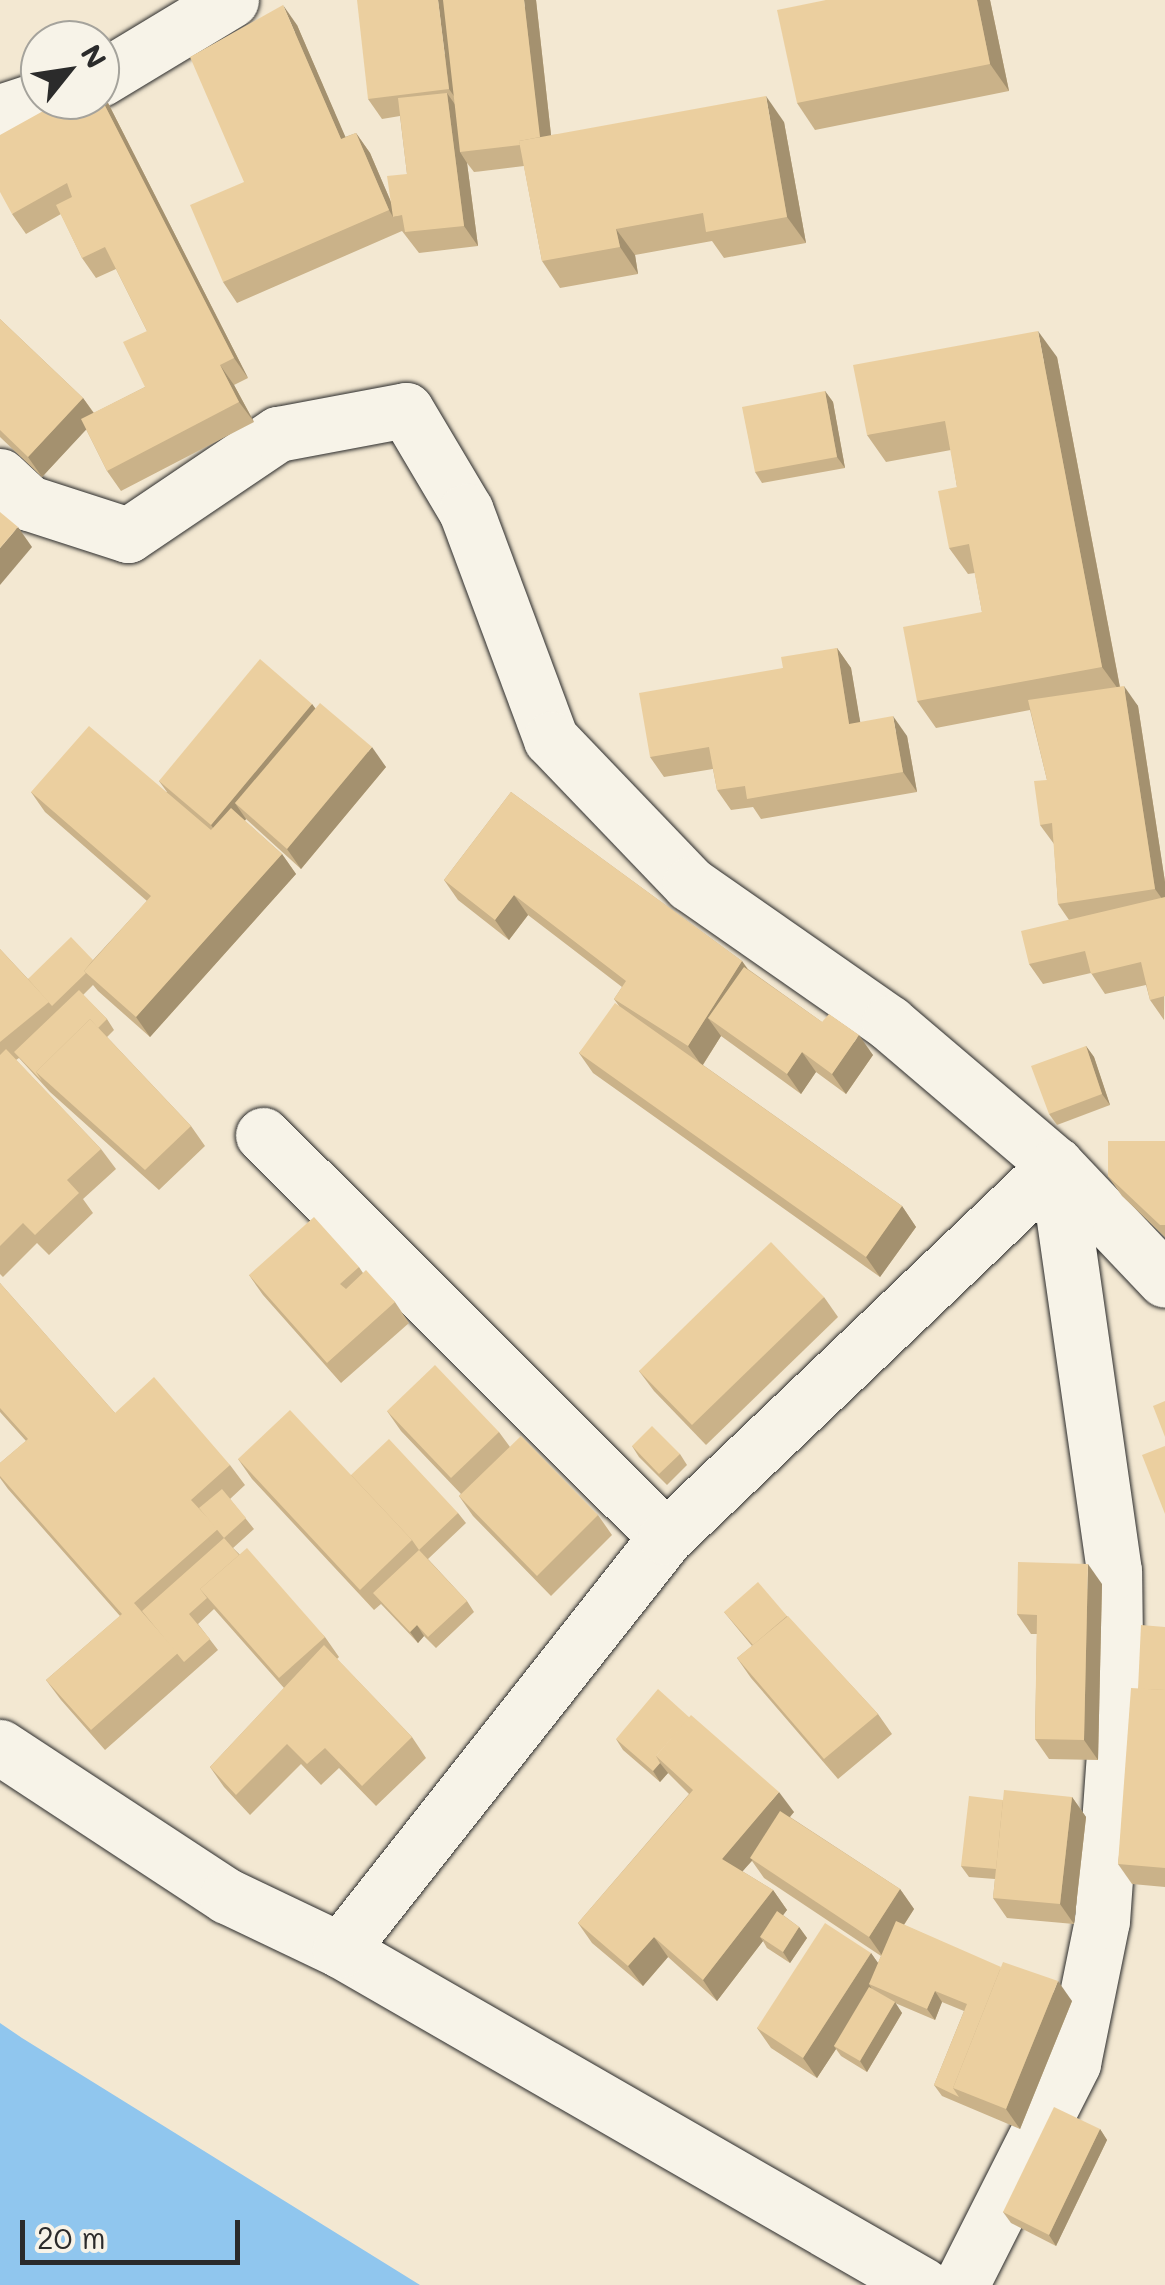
<!DOCTYPE html>
<style>
body{margin:0}
#map{position:relative;width:1165px;height:2285px;overflow:hidden;background:#f3e8d2;font-family:Mali,sans-serif}
div>[style]{position:absolute}
.water>*{inset:0;background:#90c6ee}
.roads{filter:drop-shadow(0 0 2px #2b2b2b) drop-shadow(0 0 2px #2b2b2b)}
.minor>*{height:55px;margin:-27.5px;padding:0 27.5px;transform-origin:27.5px;border-radius:27.5px;background:#f7f3e8}
.wall>*{inset:0;background:#cab289}
.shaded-wall>*{inset:0;background:#a4916f}
.building>*{inset:0;background:#ebcf9f}
span{translate:-50% -50%;white-space:nowrap;text-align:center;line-height:1.15;-webkit-text-stroke:9px #f7f3e8;paint-order:stroke}
.north{position:absolute;left:20px;top:20px;width:100px;height:100px;box-sizing:border-box;background:#f7f3e8;border:2px solid #a5a39c;border-radius:50%;rotate:60deg;font-size:28px;font-weight:700;line-height:40px;text-align:center;color:#2b2b2b}
.north::after{content:'';display:block;margin:auto;width:35px;height:45px;background:#2b2b2b;clip-path:polygon(50% 0,100% 100%,50% 72%,0 100%)}
.scale{position:absolute;left:20px;top:2220px;width:220px;height:45px;box-sizing:border-box;border:5px solid #2b2b2b;border-top:0;padding-left:12px;font-size:30px;line-height:35px;white-space:nowrap;color:#2b2b2b;-webkit-text-stroke:8px #f7f3e8;paint-order:stroke}
</style>
<div id="map">
<div class="water">
<div style="clip-path:polygon(0 2023px,22px 2038px,420px 2285px,0 2285px)"></div>
</div>
<div class="roads">
<div class="minor">
<div style="left:100px;top:79px;width:153px;rotate:-31.1deg"></div>
<div style="left:0;top:112px;width:42px;rotate:-18deg"></div>
<div style="left:0;top:476px;width:40px;rotate:43deg"></div>
<div style="left:29px;top:503px;width:104px;rotate:17.9deg"></div>
<div style="left:128px;top:535px;width:181px;rotate:-34deg"></div>
<div style="left:278px;top:434px;width:130px;rotate:-10.6deg"></div>
<div style="left:406px;top:410px;width:117px;rotate:59.3deg"></div>
<div style="left:466px;top:511px;width:243px;rotate:69.6deg"></div>
<div style="left:551px;top:739px;width:201px;rotate:46.2deg"></div>
<div style="left:690px;top:884px;width:243px;rotate:34.9deg"></div>
<div style="left:889px;top:1023px;width:219px;rotate:40.4deg"></div>
<div style="left:1056px;top:1165px;width:158px;rotate:46.5deg"></div>
<div style="left:263px;top:1135px;width:569px;rotate:44.93deg"></div>
<div style="left:0;top:1747px;width:272px;rotate:33.3deg"></div>
<div style="left:227px;top:1896px;width:125px;rotate:25.5deg"></div>
<div style="left:340px;top:1950px;width:672px;rotate:29.92deg"></div>
<div style="left:340px;top:1950px;width:526px;rotate:-51.71deg"></div>
<div style="left:666px;top:1537px;width:539px;rotate:-43.65deg"></div>
<div style="left:961px;top:2285px;width:249px;rotate:-63.2deg"></div>
<div style="left:1073px;top:2063px;width:145px;rotate:-78.5deg"></div>
<div style="left:1102px;top:1921px;width:196px;rotate:-85.9deg"></div>
<div style="left:1116px;top:1725px;width:154px;rotate:-90.7deg"></div>
<div style="left:1114px;top:1571px;width:410px;rotate:-98.1deg"></div>
</div>
</div>
<div class="wall">
<div style="clip-path:polygon(536px 0,551px 135px,784px 122px,806px 243px,724px 258px,712px 241px,635px 255px,638px 274px,560px 288px,542px 261px,524px 166px,474px 172px,467px 163px,478px 246px,419px 253px,402px 231px,237px 303px,223px 282px,297px 25px,345px 137px,356px 133px,370px 153px,391px 202px,407px 174px,400px 116px,382px 119px,368px 99px)"></div>
<div style="clip-path:polygon(826px 0,990px 0,1009px 91px,815px 130px,797px 103px)"></div>
<div style="clip-path:polygon(108px 103px,248px 378px,234px 385px,254px 422px,121px 491px,107px 471px,86px 429px,42px 477px,0 437px,0 319px,83px 398px,94px 413px,145px 387px,147px 331px,116px 269px,96px 278px,82px 258px,61px 214px,26px 234px,12px 214px)"></div>
<div style="clip-path:polygon(1057px 357px,1120px 687px,1138px 706px,1165px 882px,1164px 1020px,1150px 1000px,1146px 985px,1105px 994px,1091px 973px,1043px 984px,1029px 964px,1069px 920px,1058px 904px,1054px 844px,1040px 825px,1047px 780px,1030px 710px,936px 728px,917px 701px,982px 612px,975px 573px,968px 574px,949px 548px,957px 487px,951px 450px,886px 462px,867px 435px)"></div>
<div style="clip-path:polygon(825px 391px,833px 402px,845px 468px,762px 483px,755px 472px)"></div>
<div style="clip-path:polygon(837px 648px,851px 668px,860px 722px,907px 736px,917px 792px,761px 819px,753px 807px,731px 810px,717px 790px,713px 769px,664px 777px,650px 757px,783px 668px)"></div>
<div style="clip-path:polygon(312px 704px,316px 709px,386px 767px,301px 869px,246px 819px,245px 821px,282px 854px,296px 874px,150px 1037px,98px 991px,93px 985px,83px 995px,107px 1019px,114px 1030px,107px 1037px,191px 1126px,205px 1146px,159px 1190px,50px 1092px,19px 1058px,16px 1060px,101px 1149px,116px 1169px,83px 1199px,93px 1213px,49px 1255px,37px 1243px,3px 1277px,0 1274px,0 949px,28px 979px,93px 960px,147px 901px,45px 812px,31px 792px,167px 792px,159px 781px)"></div>
<div style="clip-path:polygon(511px 792px,742px 961px,748px 969px,822px 1022px,873px 1055px,846px 1094px,816px 1072px,801px 1094px,721px 1036px,703px 1065px,902px 1206px,916px 1227px,880px 1277px,593px 1073px,579px 1053px,619px 1006px,614px 999px,622px 987px,528px 915px,509px 940px,458px 900px,444px 880px)"></div>
<div style="clip-path:polygon(1086px 1046px,1094px 1057px,1110px 1105px,1057px 1125px,1049px 1114px)"></div>
<div style="clip-path:polygon(1165px 1141px,1165px 1237px,1122px 1196px,1108px 1176px)"></div>
<div style="clip-path:polygon(359px 1267px,363px 1273px,395px 1302px,409px 1323px,341px 1383px,263px 1295px,249px 1275px)"></div>
<div style="clip-path:polygon(0 1283px,115px 1413px,230px 1465px,245px 1485px,230px 1499px,254px 1529px,233px 1548px,325px 1637px,339px 1657px,337px 1659px,412px 1737px,426px 1758px,376px 1806px,339px 1768px,321px 1785px,301px 1764px,250px 1815px,224px 1787px,210px 1767px,284px 1688px,214px 1609px,198px 1624px,218px 1650px,105px 1750px,61px 1700px,46px 1680px,120px 1616px,8px 1489px,0 1478px,0 1463px,26px 1441px,0 1412px)"></div>
<div style="clip-path:polygon(824px 1297px,838px 1317px,706px 1445px,654px 1391px,639px 1371px)"></div>
<div style="clip-path:polygon(387px 1411px,499px 1432px,510px 1447px,598px 1515px,612px 1535px,551px 1596px,473px 1516px,459px 1496px,461px 1494px,401px 1431px)"></div>
<div style="clip-path:polygon(632px 1446px,680px 1454px,687px 1465px,667px 1485px,639px 1457px)"></div>
<div style="clip-path:polygon(238px 1459px,351px 1475px,458px 1513px,466px 1523px,428px 1559px,467px 1601px,474px 1612px,436px 1648px,424px 1636px,418px 1643px,381px 1604px,374px 1610px,252px 1479px)"></div>
<div style="clip-path:polygon(1102px 1584px,1098px 1760px,1049px 1759px,1035px 1739px,1037px 1634px,1031px 1634px,1017px 1614px)"></div>
<div style="clip-path:polygon(724px 1612px,787px 1616px,878px 1714px,892px 1734px,838px 1779px,751px 1678px,737px 1658px,752px 1646px)"></div>
<div style="clip-path:polygon(1165px 1627px,1165px 1887px,1132px 1884px,1118px 1864px,1138px 1689px)"></div>
<div style="clip-path:polygon(616px 1739px,794px 1812px,790px 1817px,900px 1889px,914px 1909px,904px 1925px,1072px 2001px,1020px 2129px,942px 2096px,934px 2085px,964px 2011px,942px 2002px,935px 2020px,895px 2003px,902px 2013px,867px 2072px,841px 2056px,836px 2049px,817px 2078px,771px 2048px,757px 2028px,871px 1953px,878px 1963px,881px 1956px,764px 1878px,752px 1861px,742px 1871px,773px 1890px,787px 1910px,783px 1915px,799px 1927px,807px 1938px,790px 1963px,767px 1948px,763px 1941px,717px 2001px,668px 1957px,643px 1986px,592px 1943px,578px 1923px,689px 1794px,668px 1773px,660px 1782px,623px 1750px)"></div>
<div style="clip-path:polygon(1072px 1797px,1086px 1817px,1074px 1924px,1007px 1918px,993px 1898px,995px 1879px,969px 1877px,961px 1866px,1003px 1800px)"></div>
<div style="clip-path:polygon(1100px 2129px,1107px 2140px,1056px 2246px,1011px 2223px,1003px 2212px)"></div>
</div>
<div class="shaded-wall">
<div style="clip-path:polygon(438px 0,449px 0,463px 109px,449px 89px)"></div>
<div style="clip-path:polygon(524px 0,536px 0,554px 162px,540px 142px)"></div>
<div style="clip-path:polygon(977px 0,990px 0,1009px 91px,990px 64px)"></div>
<div style="clip-path:polygon(283px 5px,297px 25px,355px 159px,341px 139px)"></div>
<div style="clip-path:polygon(100px 92px,108px 103px,248px 378px,234px 358px,100px 96px)"></div>
<div style="clip-path:polygon(447px 93px,461px 113px,460px 152px,467px 163px,478px 246px,464px 226px)"></div>
<div style="clip-path:polygon(766px 96px,784px 122px,806px 243px,787px 217px)"></div>
<div style="clip-path:polygon(356px 133px,370px 153px,397px 216px,393px 217px,389px 210px)"></div>
<div style="clip-path:polygon(616px 229px,635px 255px,638px 274px,620px 247px)"></div>
<div style="clip-path:polygon(1038px 331px,1057px 357px,1121px 693px,1102px 667px)"></div>
<div style="clip-path:polygon(220px 365px,234px 385px,254px 422px,239px 402px)"></div>
<div style="clip-path:polygon(825px 391px,833px 402px,845px 468px,837px 457px)"></div>
<div style="clip-path:polygon(83px 398px,97px 418px,42px 477px,28px 457px)"></div>
<div style="clip-path:polygon(18px 527px,32px 547px,0 585px,0 548px)"></div>
<div style="clip-path:polygon(837px 648px,851px 668px,864px 744px,849px 724px)"></div>
<div style="clip-path:polygon(1124px 686px,1138px 706px,1165px 882px,1165px 903px,1155px 889px)"></div>
<div style="clip-path:polygon(312px 704px,326px 724px,235px 803px,246px 819px,225px 845px,211px 825px)"></div>
<div style="clip-path:polygon(893px 716px,907px 736px,917px 792px,903px 772px)"></div>
<div style="clip-path:polygon(372px 747px,386px 767px,301px 869px,287px 849px)"></div>
<div style="clip-path:polygon(282px 854px,296px 874px,150px 1037px,136px 1017px)"></div>
<div style="clip-path:polygon(514px 895px,528px 915px,509px 940px,495px 920px)"></div>
<div style="clip-path:polygon(742px 961px,756px 982px,708px 1018px,721px 1036px,702px 1066px,688px 1046px)"></div>
<div style="clip-path:polygon(859px 1035px,873px 1055px,846px 1094px,832px 1074px)"></div>
<div style="clip-path:polygon(1086px 1046px,1094px 1057px,1110px 1105px,1102px 1094px)"></div>
<div style="clip-path:polygon(802px 1052px,816px 1072px,801px 1094px,787px 1074px)"></div>
<div style="clip-path:polygon(902px 1206px,916px 1227px,880px 1277px,866px 1257px)"></div>
<div style="clip-path:polygon(1088px 1564px,1102px 1584px,1098px 1760px,1084px 1740px)"></div>
<div style="clip-path:polygon(417px 1625px,424px 1636px,418px 1643px,410px 1632px)"></div>
<div style="clip-path:polygon(660px 1763px,668px 1773px,660px 1782px,653px 1771px)"></div>
<div style="clip-path:polygon(779px 1792px,794px 1812px,736px 1879px,722px 1859px)"></div>
<div style="clip-path:polygon(1072px 1797px,1086px 1817px,1074px 1924px,1060px 1904px)"></div>
<div style="clip-path:polygon(900px 1889px,914px 1909px,883px 1957px,869px 1937px)"></div>
<div style="clip-path:polygon(773px 1890px,787px 1910px,764px 1940px,760px 1937px,763px 1941px,717px 2001px,703px 1980px)"></div>
<div style="clip-path:polygon(799px 1927px,807px 1938px,790px 1963px,783px 1952px)"></div>
<div style="clip-path:polygon(654px 1937px,668px 1957px,643px 1986px,628px 1966px)"></div>
<div style="clip-path:polygon(871px 1953px,885px 1973px,869px 1984px,873px 1991px,834px 2046px,836px 2049px,817px 2078px,803px 2058px)"></div>
<div style="clip-path:polygon(1058px 1981px,1072px 2001px,1020px 2129px,1006px 2109px)"></div>
<div style="clip-path:polygon(935px 1991px,942px 2002px,935px 2020px,927px 2009px)"></div>
<div style="clip-path:polygon(895px 2002px,902px 2013px,867px 2072px,860px 2061px)"></div>
<div style="clip-path:polygon(1100px 2129px,1107px 2140px,1056px 2246px,1049px 2235px)"></div>
</div>
<div class="building">
<div style="clip-path:polygon(357px 0,438px 0,449px 89px,368px 99px)"></div>
<div style="clip-path:polygon(443px 0,524px 0,540px 137px,519px 141px,520px 145px,460px 152px)"></div>
<div style="clip-path:polygon(826px 0,977px 0,990px 64px,797px 103px,777px 10px)"></div>
<div style="clip-path:polygon(283px 5px,341px 139px,356px 133px,389px 210px,223px 282px,190px 205px,244px 182px,190px 57px)"></div>
<div style="clip-path:polygon(447px 93px,464px 226px,405px 232px,402px 215px,393px 217px,387px 176px,407px 174px,398px 98px)"></div>
<div style="clip-path:polygon(100px 96px,234px 358px,220px 365px,239px 402px,107px 471px,81px 419px,145px 387px,123px 342px,147px 331px,105px 247px,82px 258px,56px 205px,72px 197px,67px 183px,12px 214px,0 192px,0 135px,63px 100px,100px 100px)"></div>
<div style="clip-path:polygon(766px 96px,787px 217px,706px 232px,703px 213px,616px 229px,620px 247px,542px 261px,519px 141px)"></div>
<div style="clip-path:polygon(0 319px,83px 398px,28px 457px,0 430px)"></div>
<div style="clip-path:polygon(1038px 331px,1102px 667px,917px 701px,903px 627px,982px 612px,969px 544px,949px 548px,938px 491px,957px 487px,945px 421px,867px 435px,853px 365px)"></div>
<div style="clip-path:polygon(825px 391px,837px 457px,755px 472px,742px 407px)"></div>
<div style="clip-path:polygon(0 512px,18px 527px,0 548px)"></div>
<div style="clip-path:polygon(837px 648px,849px 724px,893px 716px,903px 772px,747px 799px,745px 786px,717px 790px,709px 747px,650px 757px,639px 693px,783px 668px,781px 657px)"></div>
<div style="clip-path:polygon(260px 659px,312px 704px,211px 825px,159px 781px)"></div>
<div style="clip-path:polygon(1124px 686px,1155px 889px,1058px 904px,1052px 823px,1040px 825px,1034px 781px,1047px 780px,1028px 700px)"></div>
<div style="clip-path:polygon(320px 703px,372px 747px,287px 849px,235px 803px)"></div>
<div style="clip-path:polygon(89px 726px,211px 830px,231px 808px,282px 854px,136px 1017px,84px 971px,151px 896px,31px 792px)"></div>
<div style="clip-path:polygon(511px 792px,742px 961px,688px 1046px,614px 999px,626px 981px,514px 895px,495px 920px,444px 880px)"></div>
<div style="clip-path:polygon(1165px 897px,1165px 996px,1150px 1000px,1141px 962px,1091px 974px,1085px 951px,1029px 964px,1021px 931px)"></div>
<div style="clip-path:polygon(71px 937px,93px 960px,84px 971px,86px 973px,52px 1006px,28px 979px)"></div>
<div style="clip-path:polygon(0 949px,49px 1002px,0 1042px)"></div>
<div style="clip-path:polygon(744px 967px,822px 1022px,829px 1014px,859px 1035px,832px 1074px,802px 1052px,787px 1074px,708px 1018px)"></div>
<div style="clip-path:polygon(79px 990px,107px 1019px,98px 1028px,90px 1019px,36px 1072px,42px 1081px,14px 1052px)"></div>
<div style="clip-path:polygon(615px 1003px,902px 1206px,866px 1257px,579px 1053px)"></div>
<div style="clip-path:polygon(90px 1019px,191px 1126px,145px 1170px,36px 1072px)"></div>
<div style="clip-path:polygon(1086px 1046px,1102px 1094px,1049px 1114px,1031px 1066px)"></div>
<div style="clip-path:polygon(6px 1049px,101px 1149px,67px 1180px,79px 1193px,35px 1235px,23px 1223px,0 1246px,0 1055px)"></div>
<div style="clip-path:polygon(1108px 1141px,1165px 1141px,1165px 1225px,1160px 1225px,1108px 1176px)"></div>
<div style="clip-path:polygon(314px 1217px,359px 1267px,340px 1284px,346px 1289px,366px 1270px,395px 1302px,327px 1363px,249px 1275px)"></div>
<div style="clip-path:polygon(771px 1242px,824px 1297px,692px 1425px,639px 1371px)"></div>
<div style="clip-path:polygon(0 1283px,115px 1413px,154px 1377px,230px 1465px,191px 1500px,218px 1529px,134px 1603px,178px 1653px,91px 1730px,46px 1680px,122px 1614px,0 1476px,0 1463px,28px 1439px,0 1408px)"></div>
<div style="clip-path:polygon(435px 1365px,499px 1432px,451px 1478px,387px 1411px)"></div>
<div style="clip-path:polygon(1165px 1401px,1165px 1437px,1153px 1406px)"></div>
<div style="clip-path:polygon(290px 1410px,412px 1540px,360px 1590px,238px 1459px)"></div>
<div style="clip-path:polygon(652px 1426px,680px 1454px,659px 1474px,632px 1446px)"></div>
<div style="clip-path:polygon(521px 1436px,598px 1515px,537px 1576px,459px 1496px)"></div>
<div style="clip-path:polygon(389px 1439px,458px 1513px,419px 1550px,412px 1540px,351px 1475px)"></div>
<div style="clip-path:polygon(1165px 1446px,1165px 1514px,1142px 1455px)"></div>
<div style="clip-path:polygon(222px 1489px,246px 1518px,224px 1538px,199px 1508px)"></div>
<div style="clip-path:polygon(224px 1538px,239px 1555px,200px 1589px,207px 1598px,189px 1614px,210px 1639px,184px 1662px,142px 1611px)"></div>
<div style="clip-path:polygon(247px 1548px,325px 1637px,279px 1678px,200px 1589px)"></div>
<div style="clip-path:polygon(419px 1550px,467px 1601px,428px 1637px,417px 1625px,410px 1632px,373px 1593px)"></div>
<div style="clip-path:polygon(1018px 1562px,1088px 1564px,1084px 1740px,1035px 1739px,1037px 1615px,1017px 1614px)"></div>
<div style="clip-path:polygon(758px 1582px,787px 1616px,753px 1645px,724px 1612px)"></div>
<div style="clip-path:polygon(788px 1616px,878px 1714px,824px 1759px,737px 1658px)"></div>
<div style="clip-path:polygon(1141px 1625px,1165px 1627px,1165px 1690px,1138px 1689px)"></div>
<div style="clip-path:polygon(324px 1645px,412px 1737px,362px 1786px,325px 1748px,307px 1764px,287px 1744px,236px 1795px,210px 1767px)"></div>
<div style="clip-path:polygon(1131px 1688px,1165px 1690px,1165px 1868px,1118px 1864px)"></div>
<div style="clip-path:polygon(658px 1689px,690px 1718px,656px 1756px,660px 1763px,653px 1771px,616px 1739px)"></div>
<div style="clip-path:polygon(691px 1715px,779px 1792px,722px 1859px,773px 1890px,703px 1980px,654px 1937px,628px 1966px,578px 1923px,693px 1790px,656px 1756px)"></div>
<div style="clip-path:polygon(1004px 1790px,1072px 1797px,1060px 1904px,993px 1898px)"></div>
<div style="clip-path:polygon(969px 1796px,1003px 1800px,996px 1869px,961px 1866px)"></div>
<div style="clip-path:polygon(780px 1811px,900px 1889px,869px 1937px,750px 1858px)"></div>
<div style="clip-path:polygon(777px 1911px,799px 1927px,783px 1952px,760px 1937px)"></div>
<div style="clip-path:polygon(896px 1921px,1001px 1967px,953px 2088px,959px 2097px,934px 2085px,967px 2004px,935px 1991px,927px 2009px,869px 1984px)"></div>
<div style="clip-path:polygon(825px 1923px,871px 1953px,803px 2058px,757px 2028px)"></div>
<div style="clip-path:polygon(1003px 1962px,1058px 1981px,1006px 2109px,953px 2088px)"></div>
<div style="clip-path:polygon(869px 1987px,895px 2002px,860px 2061px,834px 2046px)"></div>
<div style="clip-path:polygon(1054px 2107px,1100px 2129px,1049px 2235px,1003px 2212px)"></div>
</div>
<div class="north">N</div>
<div class="scale">20 m</div>
</div>
